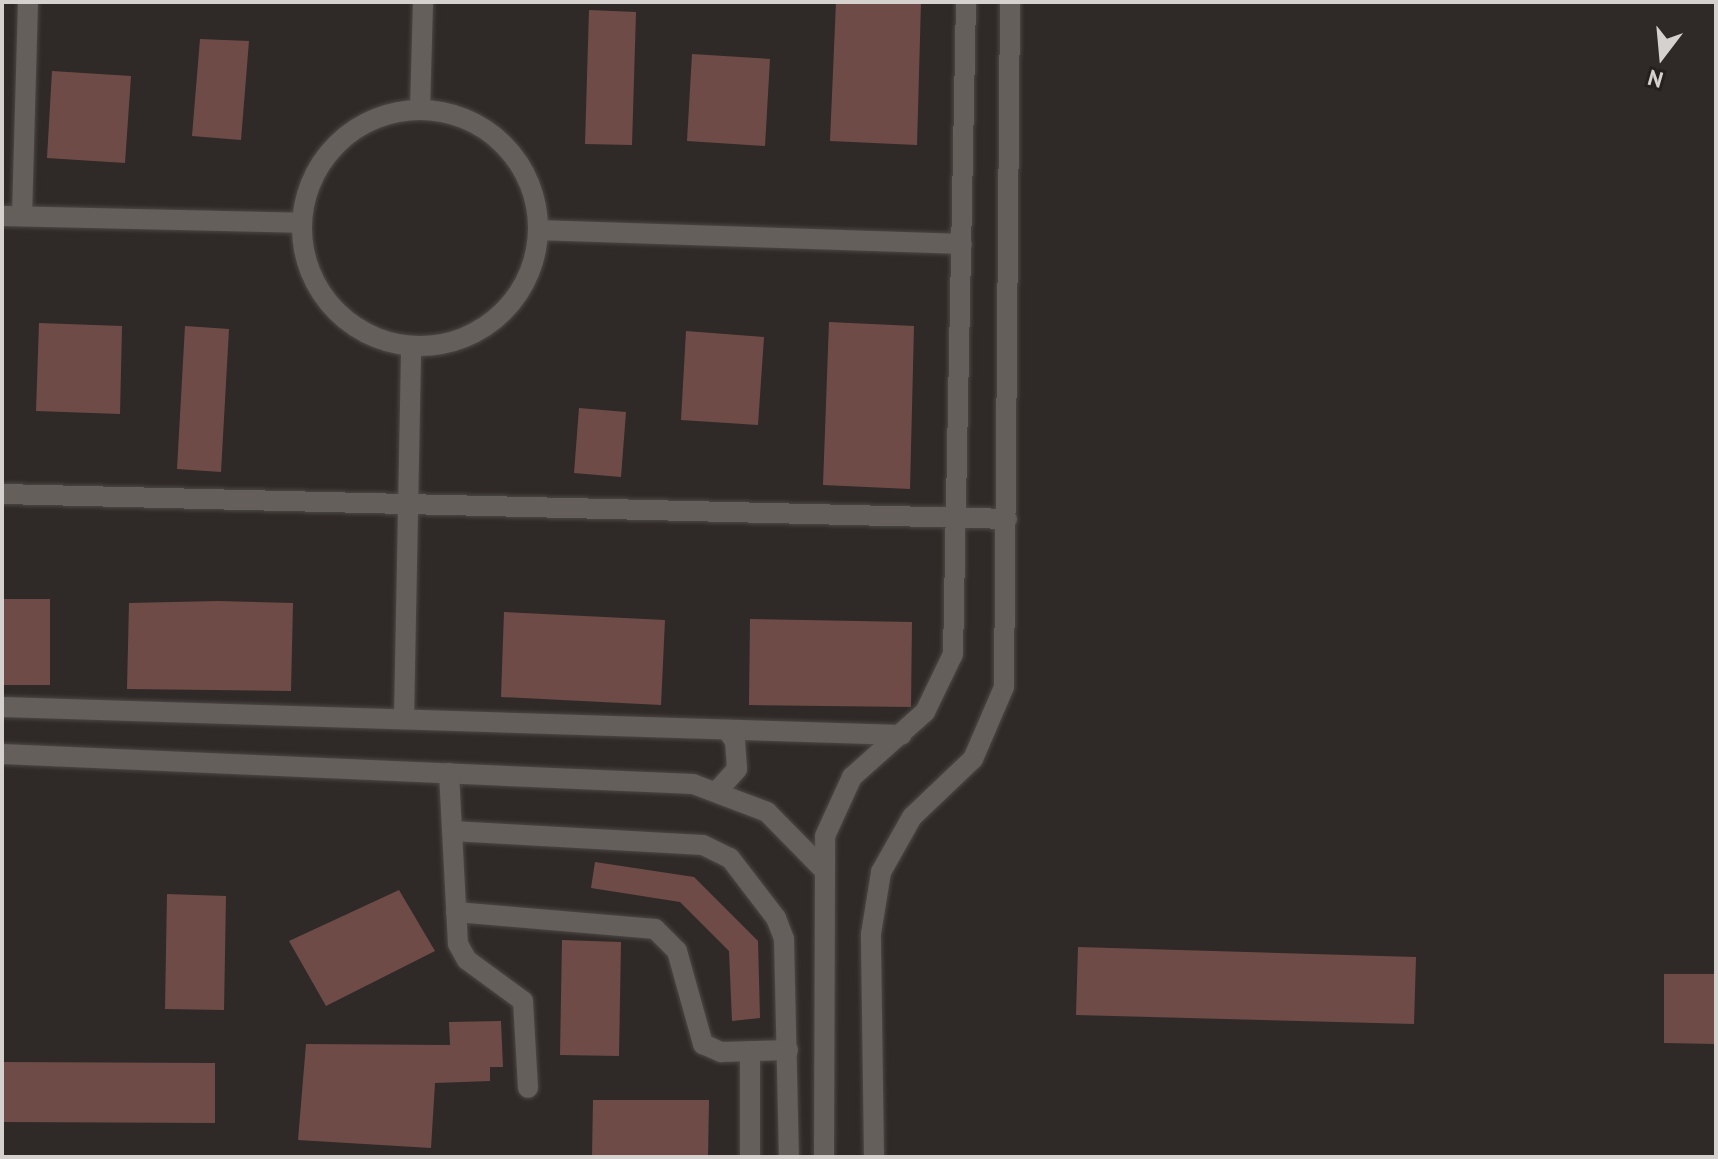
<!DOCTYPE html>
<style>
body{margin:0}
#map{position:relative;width:1718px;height:1159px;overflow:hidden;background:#2f2a27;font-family:"PT Sans",sans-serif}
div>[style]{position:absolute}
.building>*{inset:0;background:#6f4b48}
.roads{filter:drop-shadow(0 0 2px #4c4745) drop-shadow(0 0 2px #4c4745)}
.minor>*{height:20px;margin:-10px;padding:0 10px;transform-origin:10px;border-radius:10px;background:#645f5b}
.minor>.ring{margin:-10px;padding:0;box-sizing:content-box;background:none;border:20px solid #645f5b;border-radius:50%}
.tertiary>*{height:20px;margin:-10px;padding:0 10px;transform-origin:10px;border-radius:10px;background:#645f5b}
span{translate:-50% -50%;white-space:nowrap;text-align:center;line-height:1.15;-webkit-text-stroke:7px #25201d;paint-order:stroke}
.frame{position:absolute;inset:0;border:4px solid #d5d1cf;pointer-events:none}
.north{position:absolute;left:1622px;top:16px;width:80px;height:80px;-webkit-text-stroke:6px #25201d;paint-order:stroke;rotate:196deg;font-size:22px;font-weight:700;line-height:32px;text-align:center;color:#d5d1cf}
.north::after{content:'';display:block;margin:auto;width:28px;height:36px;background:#d5d1cf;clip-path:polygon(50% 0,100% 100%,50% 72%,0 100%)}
</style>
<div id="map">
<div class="building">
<div style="clip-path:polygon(836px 2px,921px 2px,917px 145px,830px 141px)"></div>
<div style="clip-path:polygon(589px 10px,636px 12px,632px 145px,585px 144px)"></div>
<div style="clip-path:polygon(200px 39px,249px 41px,241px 140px,192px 136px)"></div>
<div style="clip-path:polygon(692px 54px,770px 59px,765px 146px,687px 141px)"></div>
<div style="clip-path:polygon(52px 71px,131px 76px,125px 163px,47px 158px)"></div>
<div style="clip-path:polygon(829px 322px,914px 326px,910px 489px,823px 485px)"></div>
<div style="clip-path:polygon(39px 323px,122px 326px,120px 414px,36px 411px)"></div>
<div style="clip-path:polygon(185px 326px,229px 329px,221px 472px,177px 469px)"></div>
<div style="clip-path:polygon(686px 331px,764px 337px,758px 425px,681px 420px)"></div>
<div style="clip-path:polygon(579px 408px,626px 412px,621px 477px,574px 473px)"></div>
<div style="clip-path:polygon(2px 599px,50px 599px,50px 685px,2px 685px)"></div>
<div style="clip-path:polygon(218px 601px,293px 603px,291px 691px,127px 689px,129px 603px)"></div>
<div style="clip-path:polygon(504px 612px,665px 620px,661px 705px,501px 697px)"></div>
<div style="clip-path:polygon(750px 619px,912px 622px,911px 707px,749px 705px)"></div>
<div style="clip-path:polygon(595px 862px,694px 877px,758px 941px,760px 1018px,732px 1021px,729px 951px,680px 902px,591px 888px)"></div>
<div style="clip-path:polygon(399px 890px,435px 951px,326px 1006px,289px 941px)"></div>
<div style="clip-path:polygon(167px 894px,226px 896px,224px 1010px,165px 1009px)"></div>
<div style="clip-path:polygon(562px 940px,621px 942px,619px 1056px,560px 1055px)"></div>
<div style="clip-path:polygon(1078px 947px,1416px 957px,1414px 1024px,1076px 1015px)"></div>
<div style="clip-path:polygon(1664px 974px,1716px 974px,1716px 1044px,1664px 1043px)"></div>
<div style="clip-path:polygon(501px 1021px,503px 1067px,490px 1067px,490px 1081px,435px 1083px,431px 1148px,298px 1140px,306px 1044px,450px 1045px,449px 1022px)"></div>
<div style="clip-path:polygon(2px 1062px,215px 1063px,215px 1123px,2px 1122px)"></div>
<div style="clip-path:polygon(593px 1100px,709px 1100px,708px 1157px,592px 1157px)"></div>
</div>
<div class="roads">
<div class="minor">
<div style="left:420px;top:110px;width:108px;rotate:-88.4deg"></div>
<div class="ring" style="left:302px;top:110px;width:216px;height:216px"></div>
<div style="left:2px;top:216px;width:299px;rotate:1.3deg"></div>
<div style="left:22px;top:216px;width:214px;rotate:-88.4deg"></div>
<div style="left:539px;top:230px;width:423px;rotate:1.9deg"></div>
<div style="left:2px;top:494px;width:1005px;rotate:1.42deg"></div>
<div style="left:2px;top:707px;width:900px;rotate:1.78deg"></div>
<div style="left:404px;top:719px;width:372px;rotate:-88.9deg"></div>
<div style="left:2px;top:754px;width:692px;rotate:2.49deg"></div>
<div style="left:693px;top:784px;width:79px;rotate:20.7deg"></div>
<div style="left:767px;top:812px;width:78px;rotate:45.5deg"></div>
<div style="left:449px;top:773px;width:171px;rotate:87deg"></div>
<div style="left:458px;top:944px;width:18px;rotate:61deg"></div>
<div style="left:467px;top:960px;width:69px;rotate:36.2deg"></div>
<div style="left:523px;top:1001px;width:87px;rotate:86.7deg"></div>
<div style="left:719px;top:789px;width:27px;rotate:-48deg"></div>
<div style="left:737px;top:769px;width:28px;rotate:-94deg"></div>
<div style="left:735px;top:741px;width:14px;rotate:-126deg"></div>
<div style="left:452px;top:831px;width:251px;rotate:3.2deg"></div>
<div style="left:703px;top:845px;width:30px;rotate:26deg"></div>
<div style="left:730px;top:858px;width:76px;rotate:52.5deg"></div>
<div style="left:776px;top:918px;width:22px;rotate:69deg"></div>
<div style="left:784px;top:939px;width:218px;rotate:88.7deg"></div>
<div style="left:456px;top:912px;width:200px;rotate:4.9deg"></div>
<div style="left:655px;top:929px;width:31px;rotate:45deg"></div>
<div style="left:677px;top:951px;width:97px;rotate:74.4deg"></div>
<div style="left:703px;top:1044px;width:20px;rotate:24deg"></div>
<div style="left:721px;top:1052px;width:67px;rotate:-1.7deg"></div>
<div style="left:750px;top:1157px;width:106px;rotate:-90deg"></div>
</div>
<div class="tertiary">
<div style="left:824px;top:1157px;width:321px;rotate:-89.8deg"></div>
<div style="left:825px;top:836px;width:65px;rotate:-65.4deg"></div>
<div style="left:852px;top:777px;width:98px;rotate:-41.7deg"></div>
<div style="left:925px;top:712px;width:64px;rotate:-64.2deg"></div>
<div style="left:953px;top:654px;width:652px;rotate:-88.86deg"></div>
<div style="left:874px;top:1157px;width:223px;rotate:-90.8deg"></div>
<div style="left:871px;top:934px;width:63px;rotate:-80.8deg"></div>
<div style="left:881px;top:872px;width:63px;rotate:-60.6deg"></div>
<div style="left:912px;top:817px;width:84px;rotate:-43.6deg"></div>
<div style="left:973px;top:759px;width:78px;rotate:-66.7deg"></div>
<div style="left:1004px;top:687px;width:685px;rotate:-89.5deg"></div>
</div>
</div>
<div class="frame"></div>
<div class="north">N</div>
</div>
